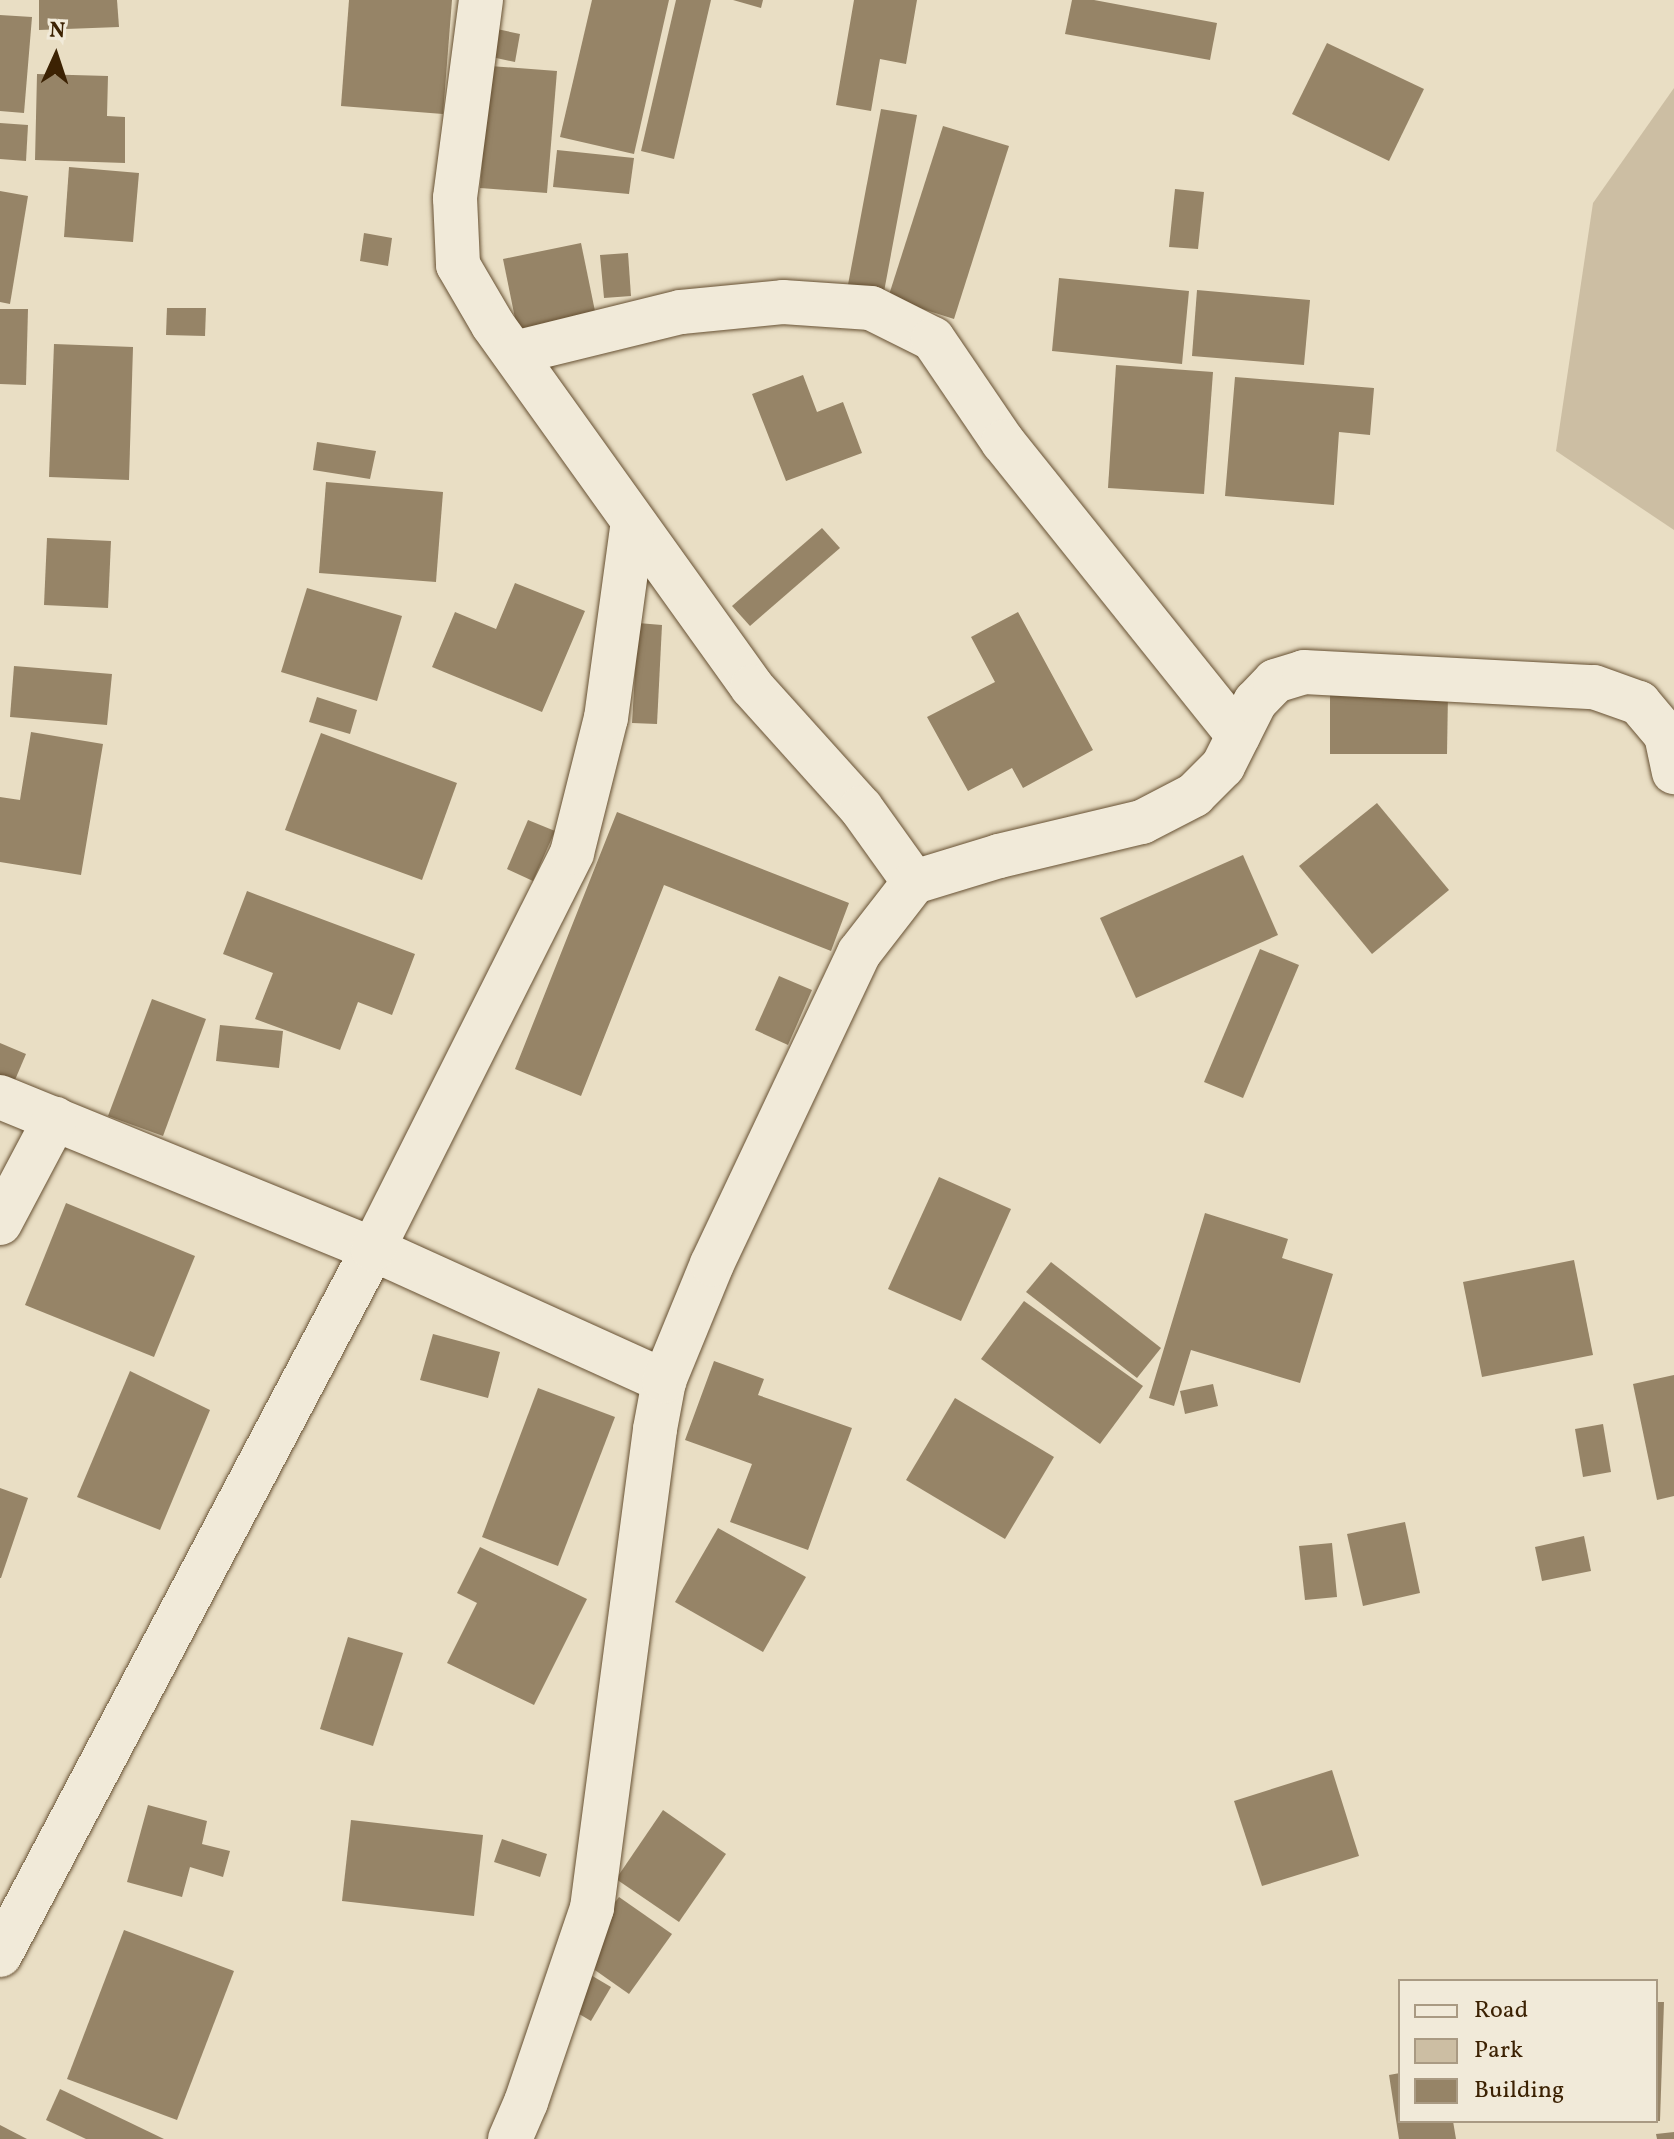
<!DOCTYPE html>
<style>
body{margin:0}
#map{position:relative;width:1674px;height:2139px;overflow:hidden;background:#e9dec4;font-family:Vollkorn,serif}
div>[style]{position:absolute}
.green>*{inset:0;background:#ccbea3}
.building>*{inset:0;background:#968467}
.roads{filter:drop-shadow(0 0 2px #675133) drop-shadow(0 0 2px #675133)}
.minor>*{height:44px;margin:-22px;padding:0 22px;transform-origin:22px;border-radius:22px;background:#f1ead9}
span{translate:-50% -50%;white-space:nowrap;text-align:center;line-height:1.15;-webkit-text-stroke:6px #f1ead9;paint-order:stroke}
.legend{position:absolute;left:1398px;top:1979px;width:260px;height:144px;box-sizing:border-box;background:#f1ead9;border:2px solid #a99a83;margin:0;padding:10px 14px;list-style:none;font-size:24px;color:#3c2203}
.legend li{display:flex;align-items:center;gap:16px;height:40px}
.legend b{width:40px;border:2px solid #a99a83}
.north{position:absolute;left:16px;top:16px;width:80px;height:80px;-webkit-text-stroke:6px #f1ead9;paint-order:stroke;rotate:3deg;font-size:22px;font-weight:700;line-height:32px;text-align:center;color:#3c2203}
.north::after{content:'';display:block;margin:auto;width:28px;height:36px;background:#3c2203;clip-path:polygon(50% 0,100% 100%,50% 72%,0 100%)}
</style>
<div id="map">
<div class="green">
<div style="clip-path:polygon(1674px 88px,1674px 530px,1556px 451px,1593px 203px)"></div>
</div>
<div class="building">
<div style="clip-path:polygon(39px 0,117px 0,119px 27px,39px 30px)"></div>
<div style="clip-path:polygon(349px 0,452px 0,443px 114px,341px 106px)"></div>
<div style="clip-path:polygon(592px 0,669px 0,634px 154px,560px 137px)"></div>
<div style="clip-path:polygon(676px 0,711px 0,674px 159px,641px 151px)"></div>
<div style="clip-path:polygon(733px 0,763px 0,761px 8px)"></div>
<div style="clip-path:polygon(854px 0,917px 0,906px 64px,880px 59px,871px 111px,836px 105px)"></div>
<div style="clip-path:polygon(1072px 0,1094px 0,1217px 23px,1210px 60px,1065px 34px)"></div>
<div style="clip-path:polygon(0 15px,32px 17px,24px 113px,0 111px)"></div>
<div style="clip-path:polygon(492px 28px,520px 34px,515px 62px,487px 56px)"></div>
<div style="clip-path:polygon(1327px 43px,1424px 89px,1389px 161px,1292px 114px)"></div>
<div style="clip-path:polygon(490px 66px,557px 71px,547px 193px,480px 188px)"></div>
<div style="clip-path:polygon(37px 74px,108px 76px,107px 116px,125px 117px,125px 163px,35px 160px)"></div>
<div style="clip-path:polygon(881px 109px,917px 115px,883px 297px,847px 290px)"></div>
<div style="clip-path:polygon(0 123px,28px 125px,26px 161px,0 159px)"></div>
<div style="clip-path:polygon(943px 126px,1009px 146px,954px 319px,888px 298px)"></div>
<div style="clip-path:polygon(557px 150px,634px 158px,629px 194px,553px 187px)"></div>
<div style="clip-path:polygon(69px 167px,139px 173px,133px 242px,64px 237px)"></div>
<div style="clip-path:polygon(1175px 189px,1204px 192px,1198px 249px,1169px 247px)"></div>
<div style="clip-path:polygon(0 191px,28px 196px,10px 304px,0 302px)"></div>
<div style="clip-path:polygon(364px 233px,392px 238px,388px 266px,360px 261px)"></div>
<div style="clip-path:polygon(581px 243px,596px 316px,518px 333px,503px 259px)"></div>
<div style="clip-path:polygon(628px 253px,631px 296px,604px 298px,600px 255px)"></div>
<div style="clip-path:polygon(1059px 278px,1189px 291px,1182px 364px,1052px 351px)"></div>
<div style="clip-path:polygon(1197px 290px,1310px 300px,1304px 365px,1192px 356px)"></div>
<div style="clip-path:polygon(167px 308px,206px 308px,205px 336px,166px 335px)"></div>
<div style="clip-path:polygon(0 309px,28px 309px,26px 385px,0 384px)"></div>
<div style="clip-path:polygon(54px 344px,133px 347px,129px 480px,49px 477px)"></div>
<div style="clip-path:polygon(1116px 365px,1213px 372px,1204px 494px,1108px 488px)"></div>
<div style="clip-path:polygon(803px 375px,817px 412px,843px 402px,862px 453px,786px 481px,752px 394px)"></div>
<div style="clip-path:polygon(1235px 377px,1374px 388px,1370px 435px,1339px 432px,1334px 505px,1225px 496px)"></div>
<div style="clip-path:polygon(317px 442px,376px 451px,370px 479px,313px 470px)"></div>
<div style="clip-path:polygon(326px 482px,443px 492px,436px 582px,319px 573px)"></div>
<div style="clip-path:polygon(822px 528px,840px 548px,750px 626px,732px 606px)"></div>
<div style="clip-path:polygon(47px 538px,111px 541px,108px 608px,44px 605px)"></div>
<div style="clip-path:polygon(515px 583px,585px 611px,542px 712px,432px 667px,455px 612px,496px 629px)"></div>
<div style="clip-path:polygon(307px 588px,402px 616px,377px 701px,281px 672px)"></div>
<div style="clip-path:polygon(1018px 612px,1093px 750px,1023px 788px,1012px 768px,968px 791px,927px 717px,995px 682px,971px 637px)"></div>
<div style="clip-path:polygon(638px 623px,662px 625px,657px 724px,632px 723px)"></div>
<div style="clip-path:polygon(14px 666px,112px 674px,107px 725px,10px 717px)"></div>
<div style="clip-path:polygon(1330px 693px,1448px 693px,1447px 754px,1330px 754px)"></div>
<div style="clip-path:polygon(317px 697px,357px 710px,350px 734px,309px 722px)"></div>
<div style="clip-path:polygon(31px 732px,103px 744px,81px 875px,0 862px,0 797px,20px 800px)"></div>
<div style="clip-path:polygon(321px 733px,457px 783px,422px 880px,285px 830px)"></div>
<div style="clip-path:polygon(1377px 803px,1449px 890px,1372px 954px,1299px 866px)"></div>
<div style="clip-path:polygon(617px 812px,849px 903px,831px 951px,664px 885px,581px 1096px,515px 1069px)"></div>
<div style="clip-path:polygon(528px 820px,555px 831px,533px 881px,507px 869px)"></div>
<div style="clip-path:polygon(1243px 855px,1278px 935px,1136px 998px,1100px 918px)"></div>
<div style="clip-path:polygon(247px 891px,415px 954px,392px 1015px,358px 1002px,340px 1050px,255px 1019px,273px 973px,223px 954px)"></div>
<div style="clip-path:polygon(1260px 949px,1299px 965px,1243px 1098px,1204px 1082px)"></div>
<div style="clip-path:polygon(779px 976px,812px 990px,788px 1045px,755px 1030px)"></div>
<div style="clip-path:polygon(152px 999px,206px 1019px,163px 1136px,108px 1116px)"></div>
<div style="clip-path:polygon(220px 1025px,283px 1031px,279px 1068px,216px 1061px)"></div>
<div style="clip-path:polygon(0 1043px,26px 1054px,12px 1087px,0 1082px)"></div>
<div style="clip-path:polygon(939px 1177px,1011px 1209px,961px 1321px,888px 1289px)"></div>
<div style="clip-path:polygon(66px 1203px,195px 1256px,154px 1357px,25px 1305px)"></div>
<div style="clip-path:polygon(1205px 1213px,1288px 1239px,1282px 1258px,1333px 1274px,1300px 1383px,1191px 1350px,1174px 1406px,1149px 1398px)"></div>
<div style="clip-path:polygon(1574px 1260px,1593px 1355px,1482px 1377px,1463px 1282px)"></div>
<div style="clip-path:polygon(1051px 1262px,1161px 1348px,1137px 1378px,1026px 1292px)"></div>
<div style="clip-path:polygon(1024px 1301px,1143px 1386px,1100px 1444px,981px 1359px)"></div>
<div style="clip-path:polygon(433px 1334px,500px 1352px,488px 1398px,420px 1380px)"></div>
<div style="clip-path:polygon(714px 1361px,764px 1379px,758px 1395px,852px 1428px,808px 1550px,730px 1522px,752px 1464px,685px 1440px)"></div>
<div style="clip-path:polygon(130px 1371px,210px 1410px,160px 1530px,77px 1497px)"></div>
<div style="clip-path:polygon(1674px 1375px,1674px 1496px,1657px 1500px,1633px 1384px)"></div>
<div style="clip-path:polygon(1213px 1384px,1218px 1406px,1185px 1414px,1180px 1391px)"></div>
<div style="clip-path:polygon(538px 1388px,615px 1417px,558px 1566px,482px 1537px)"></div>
<div style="clip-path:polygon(955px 1398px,1054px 1457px,1005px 1539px,906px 1480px)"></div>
<div style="clip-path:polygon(1603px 1424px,1611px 1472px,1583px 1477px,1575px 1429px)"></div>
<div style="clip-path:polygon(0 1488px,28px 1498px,1px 1578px,0 1578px)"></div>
<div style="clip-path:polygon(1405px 1522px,1420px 1593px,1363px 1606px,1347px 1534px)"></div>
<div style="clip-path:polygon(718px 1528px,806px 1577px,763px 1652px,675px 1602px)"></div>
<div style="clip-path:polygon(1584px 1536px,1591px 1571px,1542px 1581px,1535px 1547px)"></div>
<div style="clip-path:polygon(1332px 1543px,1337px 1597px,1305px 1600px,1299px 1546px)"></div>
<div style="clip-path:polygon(480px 1547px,587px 1599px,534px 1705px,447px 1663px,477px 1603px,457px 1593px)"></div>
<div style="clip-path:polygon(348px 1637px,403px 1653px,373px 1746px,320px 1729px)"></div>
<div style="clip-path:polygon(1332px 1770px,1359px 1856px,1262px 1886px,1234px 1801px)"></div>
<div style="clip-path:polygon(148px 1805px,207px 1821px,202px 1844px,230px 1851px,223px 1877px,190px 1867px,182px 1897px,127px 1882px)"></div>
<div style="clip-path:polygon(663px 1810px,726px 1854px,679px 1922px,616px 1879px)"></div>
<div style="clip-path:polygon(351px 1820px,483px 1835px,474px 1916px,342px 1901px)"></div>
<div style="clip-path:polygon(502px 1839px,547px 1854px,540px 1877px,494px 1862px)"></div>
<div style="clip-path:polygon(619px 1897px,672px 1934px,629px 1994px,575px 1956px)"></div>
<div style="clip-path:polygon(124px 1930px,234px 1971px,177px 2120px,67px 2079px)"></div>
<div style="clip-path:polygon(584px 1971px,611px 1987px,591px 2021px,564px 2005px)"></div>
<div style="clip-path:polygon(1656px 2002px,1664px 2002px,1660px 2121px,1656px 2121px)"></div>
<div style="clip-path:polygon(1400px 2073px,1400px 2121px,1453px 2121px,1456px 2139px,1399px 2139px,1389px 2075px)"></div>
<div style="clip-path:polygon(60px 2089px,164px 2139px,86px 2139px,46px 2120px)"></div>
<div style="clip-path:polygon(0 2125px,27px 2139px,0 2139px)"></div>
<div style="clip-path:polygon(1674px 2132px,1674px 2139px,1657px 2139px,1656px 2134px)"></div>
</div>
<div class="roads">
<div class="minor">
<div style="left:481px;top:0;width:200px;rotate:97.5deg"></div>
<div style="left:455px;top:198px;width:67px;rotate:87.4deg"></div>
<div style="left:458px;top:265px;width:69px;rotate:59.7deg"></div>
<div style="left:493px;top:325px;width:445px;rotate:54.4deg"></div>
<div style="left:752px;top:687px;width:163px;rotate:48deg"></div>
<div style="left:861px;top:808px;width:91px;rotate:54.4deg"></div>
<div style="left:514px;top:353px;width:172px;rotate:-13.8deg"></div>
<div style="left:681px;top:312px;width:102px;rotate:-5.6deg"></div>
<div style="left:783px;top:302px;width:88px;rotate:3.9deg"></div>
<div style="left:871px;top:308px;width:69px;rotate:26.6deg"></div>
<div style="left:933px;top:339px;width:125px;rotate:55.8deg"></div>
<div style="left:1003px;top:442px;width:376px;rotate:51.3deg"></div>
<div style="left:0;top:1097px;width:403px;rotate:22.2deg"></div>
<div style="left:373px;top:1249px;width:320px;rotate:24.4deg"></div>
<div style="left:0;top:1223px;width:118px;rotate:-62.1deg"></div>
<div style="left:0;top:1955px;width:798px;rotate:-62.15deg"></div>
<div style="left:373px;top:1249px;width:443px;rotate:-63.3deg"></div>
<div style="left:572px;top:853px;width:139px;rotate:-75.9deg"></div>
<div style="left:606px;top:718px;width:198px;rotate:-82.2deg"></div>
<div style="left:510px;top:2139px;width:40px;rotate:-66.6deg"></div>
<div style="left:526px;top:2102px;width:205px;rotate:-71.2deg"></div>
<div style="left:592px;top:1908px;width:483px;rotate:-82.5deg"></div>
<div style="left:655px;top:1429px;width:49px;rotate:-79.4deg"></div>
<div style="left:664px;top:1381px;width:126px;rotate:-67.7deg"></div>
<div style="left:712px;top:1264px;width:344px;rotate:-64.7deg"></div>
<div style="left:859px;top:953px;width:90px;rotate:-52.2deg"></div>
<div style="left:914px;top:882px;width:89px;rotate:-17deg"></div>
<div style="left:999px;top:856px;width:147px;rotate:-13.4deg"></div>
<div style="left:1142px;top:822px;width:59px;rotate:-27.4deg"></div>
<div style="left:1194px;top:795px;width:41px;rotate:-45deg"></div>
<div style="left:1223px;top:766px;width:72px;rotate:-63.4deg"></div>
<div style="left:1255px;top:702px;width:29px;rotate:-46deg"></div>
<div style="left:1275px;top:681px;width:30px;rotate:-17deg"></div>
<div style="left:1304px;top:672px;width:290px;rotate:3deg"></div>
<div style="left:1594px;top:687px;width:48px;rotate:19.6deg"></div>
<div style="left:1639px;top:703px;width:42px;rotate:49.8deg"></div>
<div style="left:1666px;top:735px;width:38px;rotate:78deg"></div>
</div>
</div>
<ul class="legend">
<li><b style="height:10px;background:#f1ead9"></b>Road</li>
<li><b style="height:22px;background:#ccbea3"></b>Park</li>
<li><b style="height:22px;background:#968467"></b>Building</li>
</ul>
<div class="north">N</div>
</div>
